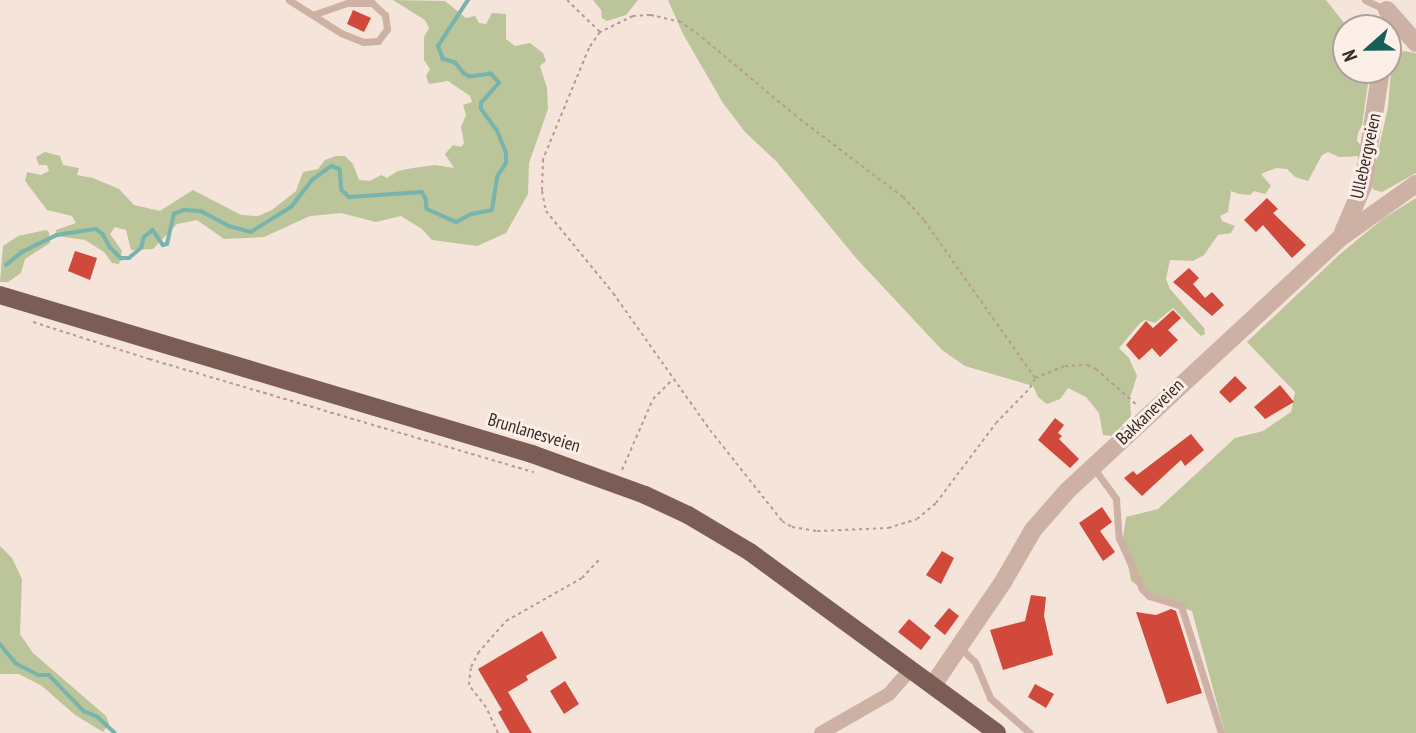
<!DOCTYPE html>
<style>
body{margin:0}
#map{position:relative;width:1416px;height:733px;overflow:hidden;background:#f4e4da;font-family:"PT Sans Narrow",sans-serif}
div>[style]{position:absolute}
.green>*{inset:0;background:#bcc499}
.stream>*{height:3.5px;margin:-1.75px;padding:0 1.75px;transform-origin:1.75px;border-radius:1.75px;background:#76b4ad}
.building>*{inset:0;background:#d1493b}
.path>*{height:2px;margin-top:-1px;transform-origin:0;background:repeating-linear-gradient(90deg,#b99b8f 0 3.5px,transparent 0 7px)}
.service>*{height:7px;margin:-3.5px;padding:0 3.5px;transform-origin:3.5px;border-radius:3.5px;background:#cdb1a5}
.minor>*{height:14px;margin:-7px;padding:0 7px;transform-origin:7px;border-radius:7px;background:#cdb1a5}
.tertiary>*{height:18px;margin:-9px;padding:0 9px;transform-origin:9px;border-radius:9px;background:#cdb1a5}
.primary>*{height:18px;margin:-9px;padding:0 9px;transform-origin:9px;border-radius:9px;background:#7c5d56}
span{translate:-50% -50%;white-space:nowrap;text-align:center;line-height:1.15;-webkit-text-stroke:6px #fbefe7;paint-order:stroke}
.street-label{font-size:18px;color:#382a27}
.north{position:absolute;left:1332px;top:14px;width:70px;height:70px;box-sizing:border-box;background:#fbefe7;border:2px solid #ada09a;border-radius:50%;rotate:249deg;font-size:19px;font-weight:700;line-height:28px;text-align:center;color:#382a27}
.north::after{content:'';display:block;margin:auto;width:24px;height:32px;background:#185e58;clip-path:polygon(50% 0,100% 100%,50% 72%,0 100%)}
</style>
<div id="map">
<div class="green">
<div style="clip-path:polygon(393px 0,445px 1px,466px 18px,475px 16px,479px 23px,486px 24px,492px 13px,506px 14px,506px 39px,515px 46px,530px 43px,543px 53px,546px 61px,540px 66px,547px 88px,548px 109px,529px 163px,528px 194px,506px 233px,477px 246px,432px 240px,422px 229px,401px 216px,376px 222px,341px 213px,310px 216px,264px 237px,224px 239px,197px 220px,177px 224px,153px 249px,131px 250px,126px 230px,115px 227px,110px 234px,122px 251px,119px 264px,112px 263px,104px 252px,85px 240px,57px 236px,56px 230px,76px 223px,72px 216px,47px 210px,25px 181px,27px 172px,41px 175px,49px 171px,47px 165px,39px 165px,36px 157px,45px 152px,60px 156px,63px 165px,79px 168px,77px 175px,93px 178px,119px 189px,134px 205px,160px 211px,193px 190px,241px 215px,258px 216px,272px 210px,296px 191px,303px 172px,318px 169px,325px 160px,336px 156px,345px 156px,353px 164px,359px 180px,370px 181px,381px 175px,387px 178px,398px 171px,413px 168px,435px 165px,454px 168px,445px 154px,453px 145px,461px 147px,464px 143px,461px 127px,466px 115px,463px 105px,472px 102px,470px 96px,448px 81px,429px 84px,426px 76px,430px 69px,424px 60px,424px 37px,429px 28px,425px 20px)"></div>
<div style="clip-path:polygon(593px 0,638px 0,626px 15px,607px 21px,602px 18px,601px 10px)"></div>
<div style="clip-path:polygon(668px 0,1326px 0,1348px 28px,1346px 70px,1370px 70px,1362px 125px,1358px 133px,1357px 141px,1364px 149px,1362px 156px,1339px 157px,1328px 152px,1322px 155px,1308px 181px,1295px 177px,1287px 169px,1276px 168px,1261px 174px,1271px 186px,1265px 194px,1254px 191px,1250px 195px,1239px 194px,1231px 191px,1228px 212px,1220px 216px,1222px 221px,1235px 226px,1231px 233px,1218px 235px,1204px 255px,1193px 261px,1170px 260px,1166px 279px,1170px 289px,1204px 328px,1205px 334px,1201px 336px,1173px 308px,1155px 323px,1145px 320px,1140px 323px,1119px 348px,1129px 358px,1137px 376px,1130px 398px,1131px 418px,1111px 436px,1103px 435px,1099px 413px,1086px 397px,1068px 388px,1060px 399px,1047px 404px,1038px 397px,1033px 386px,965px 366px,942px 350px,856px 258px,777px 162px,745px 132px,723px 103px,683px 34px)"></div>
<div style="clip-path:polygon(1404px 51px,1416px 53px,1416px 173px,1382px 192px,1374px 190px,1371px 184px,1388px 107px,1392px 58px)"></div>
<div style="clip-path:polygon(1416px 198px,1416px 733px,1225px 733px,1192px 611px,1156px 598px,1131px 581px,1123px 538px,1126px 517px,1158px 509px,1235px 438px,1263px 431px,1291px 412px,1295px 392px,1247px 342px,1340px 254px,1384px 218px)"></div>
<div style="clip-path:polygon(46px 230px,49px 232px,50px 243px,25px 259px,21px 273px,8px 282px,0 282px,3px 246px,18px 236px)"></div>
<div style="clip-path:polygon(0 546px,12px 558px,22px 579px,20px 634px,33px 653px,106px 716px,109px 724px,103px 732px,75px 715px,42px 686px,19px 674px,0 674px)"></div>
</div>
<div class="stream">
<div style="left:6px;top:265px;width:21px;rotate:-39deg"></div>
<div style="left:22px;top:252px;width:39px;rotate:-26deg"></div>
<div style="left:57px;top:235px;width:39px;rotate:-9deg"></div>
<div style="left:96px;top:229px;width:9px;rotate:36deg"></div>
<div style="left:103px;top:234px;width:15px;rotate:62deg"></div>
<div style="left:110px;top:247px;width:16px;rotate:45deg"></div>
<div style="left:121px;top:258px;width:8px"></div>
<div style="left:129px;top:258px;width:16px;rotate:-40deg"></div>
<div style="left:141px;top:248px;width:11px;rotate:-75deg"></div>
<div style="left:144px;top:237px;width:11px;rotate:-38deg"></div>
<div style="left:153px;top:230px;width:18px;rotate:56deg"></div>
<div style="left:163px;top:245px;width:4px;rotate:-14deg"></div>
<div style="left:167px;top:244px;width:31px;rotate:-77deg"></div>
<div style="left:174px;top:214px;width:11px;rotate:-22deg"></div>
<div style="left:184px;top:210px;width:17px;rotate:3deg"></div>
<div style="left:201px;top:211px;width:32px;rotate:28deg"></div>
<div style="left:229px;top:226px;width:23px;rotate:15deg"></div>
<div style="left:251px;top:232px;width:47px;rotate:-32deg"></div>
<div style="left:291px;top:207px;width:34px;rotate:-52deg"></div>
<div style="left:312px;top:180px;width:24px;rotate:-36deg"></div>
<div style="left:331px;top:166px;width:9px;rotate:18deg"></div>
<div style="left:340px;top:169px;width:21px;rotate:85deg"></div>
<div style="left:342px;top:190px;width:10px;rotate:45deg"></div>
<div style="left:349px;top:197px;width:73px;rotate:-3.9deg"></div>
<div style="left:422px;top:192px;width:8px;rotate:60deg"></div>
<div style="left:426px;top:199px;width:10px;rotate:84deg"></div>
<div style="left:427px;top:209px;width:32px;rotate:24deg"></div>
<div style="left:456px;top:222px;width:18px;rotate:-27deg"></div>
<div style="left:472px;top:214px;width:20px;rotate:-11deg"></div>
<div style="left:492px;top:210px;width:33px;rotate:-81deg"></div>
<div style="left:497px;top:177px;width:17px;rotate:-57deg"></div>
<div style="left:506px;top:163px;width:10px;rotate:-90deg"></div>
<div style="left:506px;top:153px;width:24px;rotate:-112deg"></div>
<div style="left:497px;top:131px;width:27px;rotate:-126deg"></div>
<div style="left:481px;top:109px;width:6px;rotate:-90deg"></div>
<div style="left:481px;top:103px;width:27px;rotate:-48deg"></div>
<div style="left:499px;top:83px;width:12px;rotate:-132deg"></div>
<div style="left:491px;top:74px;width:21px;rotate:172deg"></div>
<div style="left:470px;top:77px;width:7px;rotate:-153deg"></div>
<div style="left:464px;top:74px;width:14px;rotate:-129deg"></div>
<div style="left:455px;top:63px;width:13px;rotate:-162deg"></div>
<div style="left:443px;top:59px;width:14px;rotate:-111deg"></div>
<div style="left:438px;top:46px;width:55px;rotate:-56.9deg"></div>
<div style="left:0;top:644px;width:26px;rotate:50deg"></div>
<div style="left:17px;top:664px;width:25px;rotate:27deg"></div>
<div style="left:39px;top:675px;width:10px"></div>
<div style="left:49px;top:675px;width:50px;rotate:45.8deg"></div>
<div style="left:84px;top:711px;width:15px;rotate:23deg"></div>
<div style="left:98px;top:717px;width:23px;rotate:43deg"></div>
</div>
<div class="building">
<div style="clip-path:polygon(353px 10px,371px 18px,364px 32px,347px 24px)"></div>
<div style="clip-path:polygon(1267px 198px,1278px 209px,1273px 213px,1306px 245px,1292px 258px,1263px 225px,1256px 232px,1244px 220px)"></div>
<div style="clip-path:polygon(75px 251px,97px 258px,90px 280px,68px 271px)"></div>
<div style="clip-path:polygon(1189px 268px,1199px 278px,1193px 284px,1205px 298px,1212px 292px,1224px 305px,1212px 316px,1173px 282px)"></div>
<div style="clip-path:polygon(1173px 310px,1181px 318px,1168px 330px,1178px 340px,1160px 357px,1152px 348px,1139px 360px,1126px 345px,1146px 321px,1153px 328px)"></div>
<div style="clip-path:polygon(1235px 376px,1247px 388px,1230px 403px,1219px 392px)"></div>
<div style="clip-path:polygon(1280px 385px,1294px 402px,1265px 419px,1254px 407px)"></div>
<div style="clip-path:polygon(1055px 418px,1064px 425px,1058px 433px,1062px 436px,1059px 439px,1079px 459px,1070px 468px,1038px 440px)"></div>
<div style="clip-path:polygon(1191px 434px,1204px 450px,1185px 466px,1181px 460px,1142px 496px,1124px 478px,1133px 471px,1137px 475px)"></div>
<div style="clip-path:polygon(1102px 507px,1112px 522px,1100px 531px,1115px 552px,1103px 561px,1079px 523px)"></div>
<div style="clip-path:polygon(942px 551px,954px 558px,941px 584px,926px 575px)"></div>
<div style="clip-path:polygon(1031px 595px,1046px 597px,1044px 616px,1053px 655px,1003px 670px,990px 630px,1025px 621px)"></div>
<div style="clip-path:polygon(949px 608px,959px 616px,945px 635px,934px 626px)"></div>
<div style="clip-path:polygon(1171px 609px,1176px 611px,1202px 693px,1167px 704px,1136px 612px,1156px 615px)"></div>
<div style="clip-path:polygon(909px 619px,931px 637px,921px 650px,898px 632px)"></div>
<div style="clip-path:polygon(542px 631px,557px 658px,526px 676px,528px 680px,508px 692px,532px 733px,510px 733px,498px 712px,502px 710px,478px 669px)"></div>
<div style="clip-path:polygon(565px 681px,579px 704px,564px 714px,550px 691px)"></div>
<div style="clip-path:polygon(1035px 684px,1054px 694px,1046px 708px,1028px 697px)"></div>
</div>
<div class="path">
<div style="left:567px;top:0;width:46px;rotate:44.1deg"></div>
<div style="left:33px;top:322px;width:122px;rotate:17.7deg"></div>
<div style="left:149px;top:359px;width:401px;rotate:16.4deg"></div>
<div style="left:1035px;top:378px;width:193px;rotate:-125.1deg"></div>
<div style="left:924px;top:220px;width:31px;rotate:-132deg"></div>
<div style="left:903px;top:197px;width:134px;rotate:-142.9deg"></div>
<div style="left:796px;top:116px;width:126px;rotate:-140.1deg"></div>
<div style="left:699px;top:35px;width:22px;rotate:-144deg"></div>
<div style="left:681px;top:22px;width:32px;rotate:-167deg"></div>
<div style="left:650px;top:15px;width:17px;rotate:177deg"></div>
<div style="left:633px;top:16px;width:37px;rotate:154deg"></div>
<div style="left:600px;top:32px;width:19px;rotate:125deg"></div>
<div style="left:589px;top:48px;width:120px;rotate:112.5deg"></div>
<div style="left:543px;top:159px;width:32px;rotate:92deg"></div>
<div style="left:542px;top:191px;width:20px;rotate:79deg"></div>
<div style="left:546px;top:211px;width:106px;rotate:50.7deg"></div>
<div style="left:613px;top:293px;width:168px;rotate:54.7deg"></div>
<div style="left:710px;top:430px;width:116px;rotate:51.6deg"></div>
<div style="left:782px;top:521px;width:12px;rotate:31deg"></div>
<div style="left:792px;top:527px;width:25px;rotate:9deg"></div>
<div style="left:817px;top:531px;width:71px;rotate:-2.4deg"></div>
<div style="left:888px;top:528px;width:30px;rotate:-17deg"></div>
<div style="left:917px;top:519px;width:25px;rotate:-40deg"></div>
<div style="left:936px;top:503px;width:100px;rotate:-53.1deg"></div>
<div style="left:996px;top:423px;width:49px;rotate:-45.8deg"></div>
<div style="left:1030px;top:388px;width:11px;rotate:-63deg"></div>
<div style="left:1035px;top:378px;width:32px;rotate:-22deg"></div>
<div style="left:1065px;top:366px;width:22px;rotate:-3deg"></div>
<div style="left:1087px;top:365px;width:10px;rotate:24deg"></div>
<div style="left:1096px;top:369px;width:56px;rotate:41.4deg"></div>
<div style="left:622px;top:470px;width:77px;rotate:-66.4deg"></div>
<div style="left:653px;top:399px;width:28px;rotate:-45deg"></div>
<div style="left:498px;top:733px;width:29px;rotate:-115deg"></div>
<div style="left:486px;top:707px;width:28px;rotate:-128deg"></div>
<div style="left:469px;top:685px;width:18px;rotate:-84deg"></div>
<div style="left:471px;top:667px;width:16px;rotate:-63deg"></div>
<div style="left:478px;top:653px;width:43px;rotate:-48.8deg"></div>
<div style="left:506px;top:621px;width:87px;rotate:-29.5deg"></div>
<div style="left:582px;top:578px;width:25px;rotate:-47deg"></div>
</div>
<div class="service">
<div style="left:289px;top:0;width:62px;rotate:32.4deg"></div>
<div style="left:341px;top:33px;width:24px;rotate:22deg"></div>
<div style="left:363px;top:42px;width:15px;rotate:-4deg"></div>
<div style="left:378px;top:41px;width:15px;rotate:-53deg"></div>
<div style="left:387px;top:29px;width:14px;rotate:-98deg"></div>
<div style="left:385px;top:15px;width:18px;rotate:-137deg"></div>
<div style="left:372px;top:3px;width:25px;rotate:180deg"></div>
<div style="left:347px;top:3px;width:36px;rotate:161deg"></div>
<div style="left:1365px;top:0;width:23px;rotate:25deg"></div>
<div style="left:1093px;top:467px;width:39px;rotate:54deg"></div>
<div style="left:1116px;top:499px;width:39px;rotate:86deg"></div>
<div style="left:1119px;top:538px;width:56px;rotate:65.7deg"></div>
<div style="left:1142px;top:589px;width:10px;rotate:45deg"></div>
<div style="left:1149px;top:596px;width:34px;rotate:17deg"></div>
<div style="left:1181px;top:606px;width:133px;rotate:72.5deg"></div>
<div style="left:959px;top:647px;width:22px;rotate:43deg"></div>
<div style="left:975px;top:662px;width:39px;rotate:67deg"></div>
<div style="left:990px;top:698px;width:53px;rotate:41.2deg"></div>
</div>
<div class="minor">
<div style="left:821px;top:733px;width:78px;rotate:-29.8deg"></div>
<div style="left:889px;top:694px;width:33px;rotate:-49deg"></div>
</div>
<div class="tertiary">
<div style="left:1387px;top:10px;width:44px;rotate:48.7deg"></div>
<div style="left:1343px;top:232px;width:50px;rotate:-66.5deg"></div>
<div style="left:1363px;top:186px;width:117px;rotate:-81.2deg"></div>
<div style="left:933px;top:685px;width:125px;rotate:-55.8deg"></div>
<div style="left:1003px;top:582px;width:60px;rotate:-60deg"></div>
<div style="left:1033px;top:530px;width:52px;rotate:-48.9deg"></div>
<div style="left:1067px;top:491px;width:372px;rotate:-42.8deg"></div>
<div style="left:1340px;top:238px;width:93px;rotate:-35.4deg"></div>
</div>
<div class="primary">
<div style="left:0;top:295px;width:555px;rotate:16.64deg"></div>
<div style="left:532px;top:454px;width:120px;rotate:19.9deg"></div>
<div style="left:645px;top:495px;width:47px;rotate:24.9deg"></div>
<div style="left:688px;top:515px;width:72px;rotate:30.8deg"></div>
<div style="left:750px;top:552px;width:306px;rotate:36.2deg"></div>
</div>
<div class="street-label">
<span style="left:1366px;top:156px;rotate:-78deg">Ullebergveien</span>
<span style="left:1150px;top:412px;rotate:-44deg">Bakkaneveien</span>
<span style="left:534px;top:433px;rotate:17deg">Brunlanesveien</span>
</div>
<div class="north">N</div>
</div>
